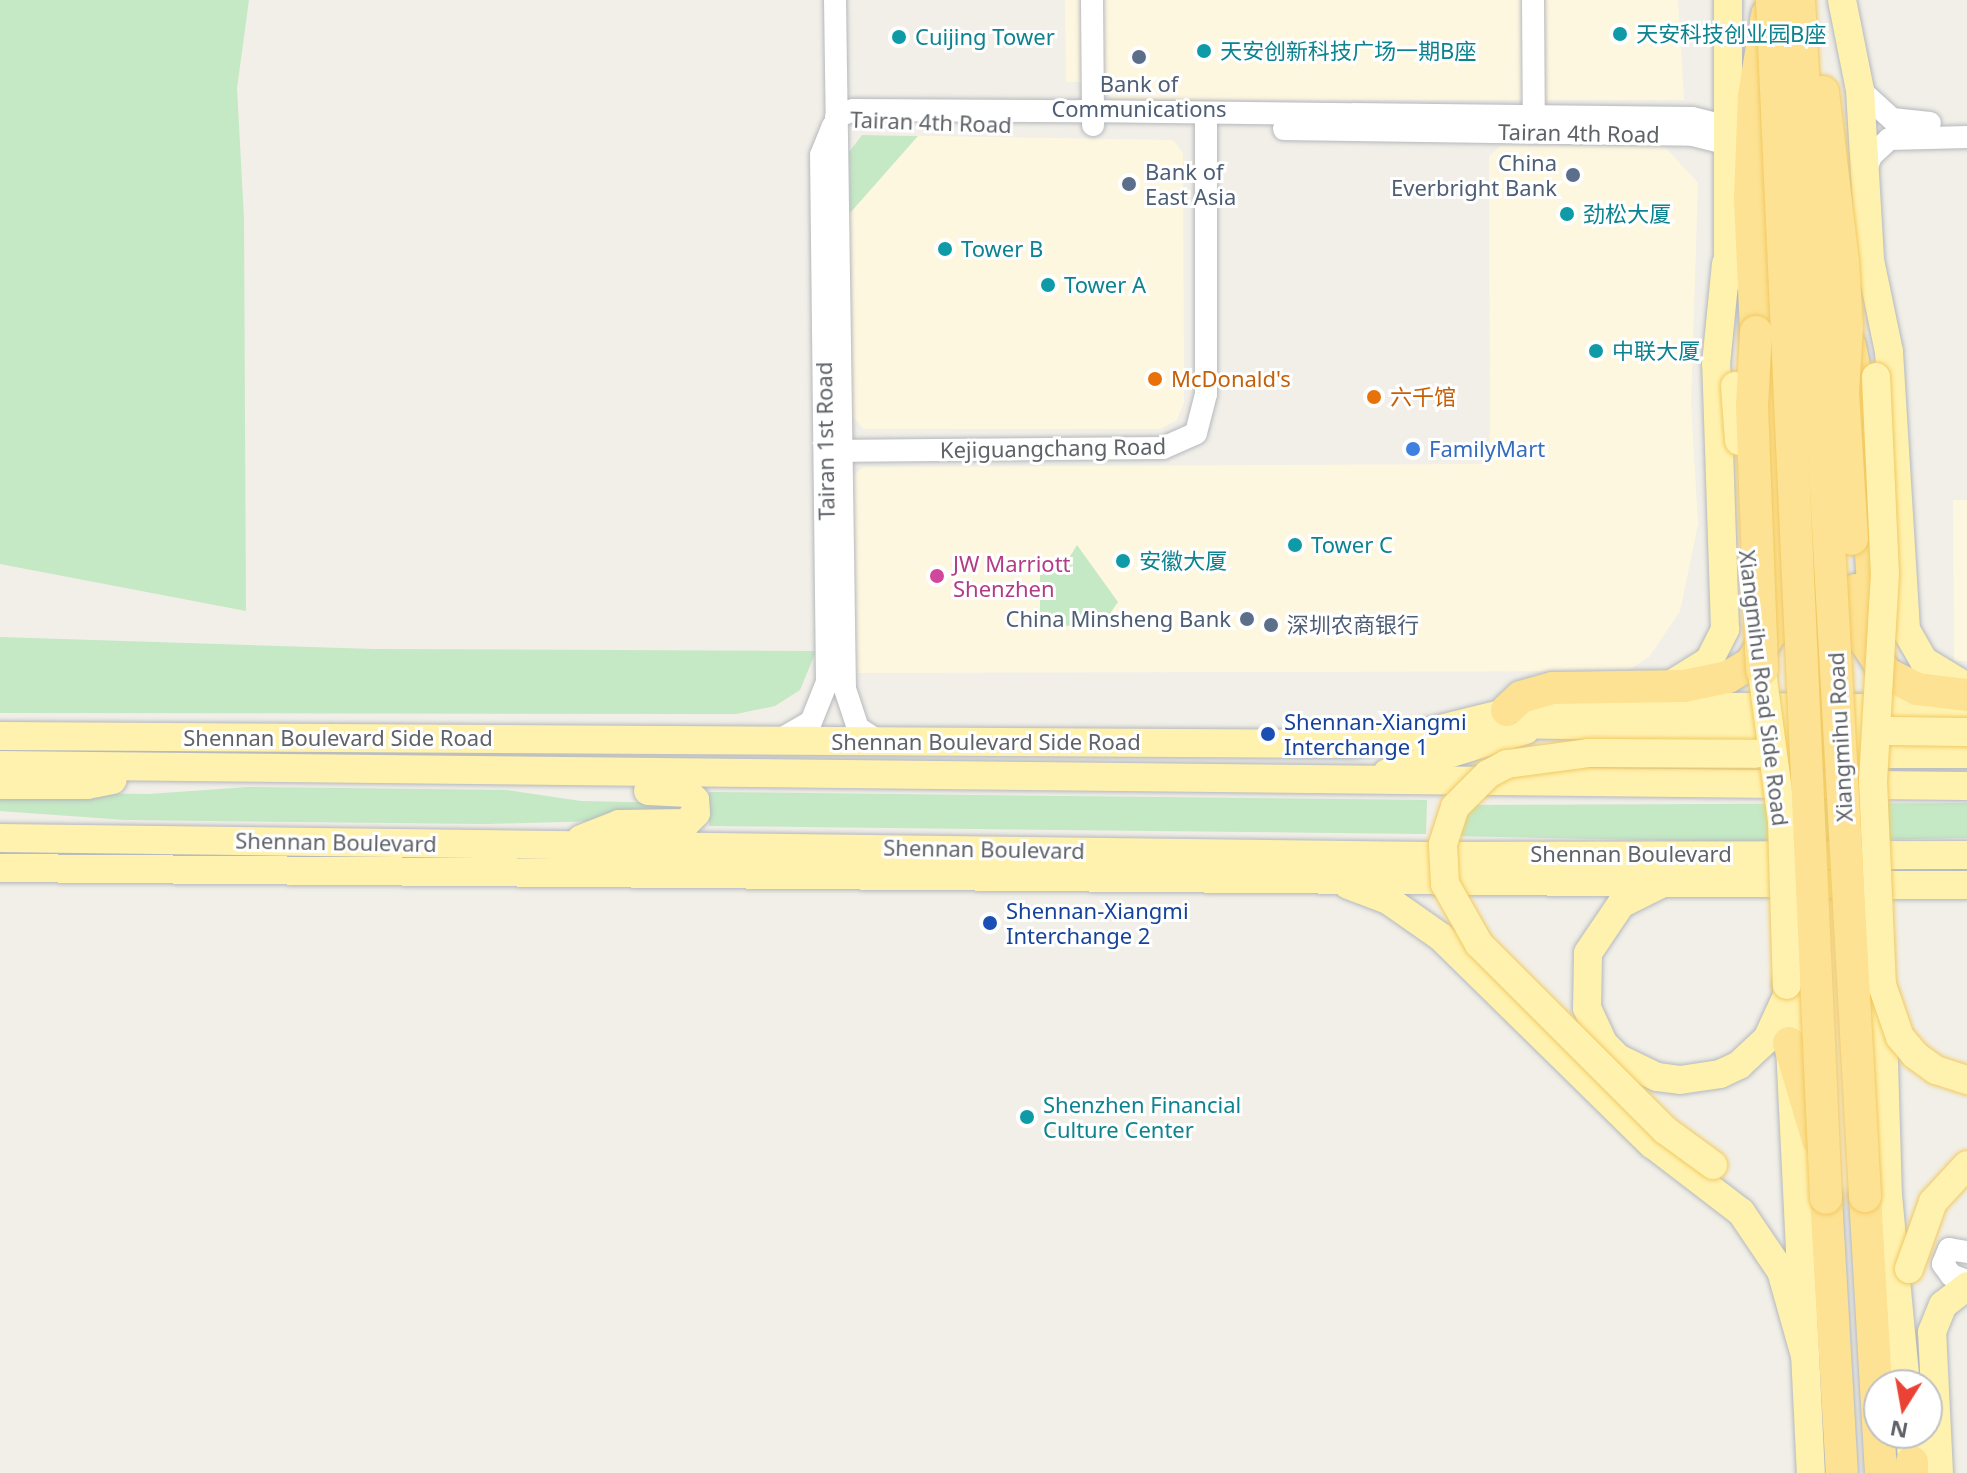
<!DOCTYPE html>
<meta charset="utf-8">
<style>
body{margin:0}
#map{position:relative;width:1967px;height:1473px;overflow:hidden;background:#f1efe8;font-family:"Noto Sans","Noto Sans SC",sans-serif}
div>[style]{position:absolute}
.commercial>*{inset:0;background:#fef7e0}
.green>*{inset:0;background:#c5e8c5}
.roads{filter:drop-shadow(0 0 2px #b5b8bc) drop-shadow(0 0 2px #b5b8bc)}
.minor>*{height:22px;margin:-11px;padding:0 11px;transform-origin:11px;border-radius:11px;background:#fff}
.major>*{height:28px;margin:-14px;padding:0 14px;transform-origin:14px;border-radius:14px;background:#fff2af}
.highway>*{height:32px;margin:-16px;padding:0 16px;transform-origin:16px;border-radius:16px;background:#fde293}
.bridges{filter:drop-shadow(0 0 2px #f2c960) drop-shadow(0 0 2px #f2c960)}
.major-bridge>*{height:28px;margin:-14px;padding:0 14px;transform-origin:14px;border-radius:14px;background:#fff2af}
.highway-bridge>*{height:32px;margin:-16px;padding:0 16px;transform-origin:16px;border-radius:16px;background:#fde293}
.dots>*{width:22px;height:22px;translate:-50% -50%;box-sizing:border-box;border:4px solid #fff;border-radius:50%}
span{translate:-50% -50%;white-space:nowrap;text-align:center;line-height:1.15;-webkit-text-stroke:6px #fff;paint-order:stroke}
.culture-label{font-size:22px;color:#0d838f}
.left{translate:0 -50%;text-align:left}
.service-label{font-size:22px;color:#4e5e75}
.right{translate:-100% -50%;text-align:right}
.street-label{font-size:22px;color:#5f6368}
.food-label{font-size:22px;color:#c56008}
.shop-label{font-size:22px;color:#366cbe}
.hotel-label{font-size:22px;color:#b23c85}
.transit-label{font-size:22px;color:#164399}
.north{position:absolute;left:1863px;top:1369px;width:80px;height:80px;box-sizing:border-box;background:#fff;border:2px solid #bfc1c3;border-radius:50%;rotate:191deg;font-size:22px;font-weight:700;line-height:32px;text-align:center;color:#5f6368}
.north::after{content:'';display:block;margin:auto;width:28px;height:36px;background:#ea4335;clip-path:polygon(50% 0,100% 100%,50% 72%,0 100%)}
</style>
<div id="map">
<div class="commercial">
<div style="clip-path:polygon(1065px 0,1678px 0,1684px 100px,1114px 100px,1098px 82px,1066px 82px)"></div>
<div style="clip-path:polygon(862px 135px,1173px 140px,1183px 153px,1184px 403px,1177px 420px,1160px 429px,864px 429px,852px 416px,849px 152px)"></div>
<div style="clip-path:polygon(1501px 146px,1664px 146px,1698px 183px,1691px 403px,1698px 524px,1680px 611px,1649px 657px,1627px 671px,850px 673px,849px 480px,863px 467px,1490px 464px,1489px 156px)"></div>
<div style="clip-path:polygon(1953px 500px,1967px 500px,1967px 661px,1954px 661px)"></div>
</div>
<div class="green">
<div style="clip-path:polygon(0 0,249px 0,237px 88px,244px 219px,246px 611px,0 564px)"></div>
<div style="clip-path:polygon(862px 135px,918px 136px,850px 213px,849px 152px)"></div>
<div style="clip-path:polygon(1077px 545px,1118px 602px,1101px 627px,1047px 625px,1040px 619px,1040px 573px,1061px 571px)"></div>
<div style="clip-path:polygon(0 637px,374px 649px,816px 651px,800px 690px,775px 706px,736px 714px,0 713px)"></div>
<div style="clip-path:polygon(248px 787px,506px 790px,581px 801px,673px 803px,683px 810px,672px 819px,486px 824px,126px 820px,0 811px,0 792px,149px 794px)"></div>
<div style="clip-path:polygon(709px 792px,1427px 800px,1426px 834px,709px 826px)"></div>
<div style="clip-path:polygon(1967px 803px,1967px 838px,1745px 842px,1448px 836px,1449px 805px)"></div>
</div>
<div class="roads">
<div class="minor">
<div style="left:835px;top:0;width:689px;rotate:89.17deg"></div>
<div style="left:845px;top:689px;width:41px;rotate:71.6deg"></div>
<div style="left:858px;top:728px;width:24px;rotate:33deg"></div>
<div style="left:1092px;top:0;width:125px;rotate:89.5deg"></div>
<div style="left:1533px;top:0;width:131px;rotate:89.6deg"></div>
<div style="left:1860px;top:90px;width:43px;rotate:42.2deg"></div>
<div style="left:1892px;top:119px;width:38px;rotate:6deg"></div>
<div style="left:836px;top:117px;width:18px;rotate:-22deg"></div>
<div style="left:853px;top:110px;width:228px;rotate:0.3deg"></div>
<div style="left:1081px;top:111px;width:611px;rotate:0.66deg"></div>
<div style="left:1692px;top:118px;width:34px;rotate:14deg"></div>
<div style="left:1284px;top:129px;width:409px;rotate:0.8deg"></div>
<div style="left:1693px;top:135px;width:33px;rotate:14deg"></div>
<div style="left:1865px;top:172px;width:17px;rotate:-69deg"></div>
<div style="left:1871px;top:156px;width:25px;rotate:-43deg"></div>
<div style="left:1889px;top:139px;width:78px;rotate:-1.5deg"></div>
<div style="left:825px;top:451px;width:338px;rotate:-0.5deg"></div>
<div style="left:1163px;top:448px;width:36px;rotate:-24deg"></div>
<div style="left:1196px;top:433px;width:40px;rotate:-75.6deg"></div>
<div style="left:1206px;top:394px;width:281px;rotate:-90deg"></div>
<div style="left:781px;top:739px;width:34px;rotate:-30deg"></div>
<div style="left:811px;top:722px;width:43px;rotate:-68.2deg"></div>
<div style="left:827px;top:682px;width:527px;rotate:-90.65deg"></div>
<div style="left:821px;top:155px;width:31px;rotate:-68deg"></div>
<div style="left:1967px;top:1252px;width:18px;rotate:-171deg"></div>
<div style="left:1949px;top:1249px;width:16px;rotate:112deg"></div>
<div style="left:1943px;top:1264px;width:14px;rotate:54deg"></div>
<div style="left:1951px;top:1275px;width:17px;rotate:21deg"></div>
</div>
<div class="major">
<div style="left:1842px;top:0;width:92px;rotate:78.7deg"></div>
<div style="left:1860px;top:90px;width:187px;rotate:86.6deg"></div>
<div style="left:1870px;top:260px;width:94px;rotate:78.3deg"></div>
<div style="left:1889px;top:352px;width:279px;rotate:86.5deg"></div>
<div style="left:1906px;top:630px;width:36px;rotate:60deg"></div>
<div style="left:1924px;top:661px;width:50px;rotate:31.2deg"></div>
<div style="left:1728px;top:279px;width:279px;rotate:-90deg"></div>
<div style="left:1672px;top:684px;width:44px;rotate:-31.9deg"></div>
<div style="left:1709px;top:661px;width:36px;rotate:-63deg"></div>
<div style="left:1725px;top:629px;width:265px;rotate:-91.9deg"></div>
<div style="left:1716px;top:364px;width:101px;rotate:-84.3deg"></div>
<div style="left:1505px;top:724px;width:383px;rotate:1deg"></div>
<div style="left:0;top:736px;width:1353px;rotate:0.34deg"></div>
<div style="left:1353px;top:744px;width:60px;rotate:-7.7deg"></div>
<div style="left:1412px;top:736px;width:129px;rotate:-13.9deg"></div>
<div style="left:1537px;top:705px;width:430px;rotate:0.5deg"></div>
<div style="left:1784px;top:754px;width:183px"></div>
<div style="left:0;top:765px;width:1967px;rotate:0.61deg"></div>
<div style="left:1387px;top:773px;width:145px;rotate:-17.2deg"></div>
<div style="left:0;top:785px;width:87px"></div>
<div style="left:87px;top:785px;width:26px;rotate:-11deg"></div>
<div style="left:0;top:838px;width:1430px;rotate:0.72deg"></div>
<div style="left:1430px;top:856px;width:537px;rotate:-0.11deg"></div>
<div style="left:581px;top:839px;width:41px;rotate:-21.5deg"></div>
<div style="left:619px;top:824px;width:67px;rotate:-0.9deg"></div>
<div style="left:686px;top:823px;width:14px;rotate:-45deg"></div>
<div style="left:696px;top:813px;width:13px;rotate:-94deg"></div>
<div style="left:695px;top:800px;width:10px;rotate:-135deg"></div>
<div style="left:688px;top:793px;width:40px;rotate:-177.1deg"></div>
<div style="left:0;top:868px;width:1967px;rotate:0.5deg"></div>
<div style="left:1348px;top:885px;width:43px;rotate:20.6deg"></div>
<div style="left:1388px;top:900px;width:65px;rotate:34.9deg"></div>
<div style="left:1441px;top:937px;width:296px;rotate:44.5deg"></div>
<div style="left:1652px;top:1144px;width:112px;rotate:37.4deg"></div>
<div style="left:1741px;top:1212px;width:71px;rotate:55.9deg"></div>
<div style="left:1781px;top:1271px;width:88px;rotate:74.2deg"></div>
<div style="left:1659px;top:885px;width:42px;rotate:153.4deg"></div>
<div style="left:1621px;top:904px;width:59px;rotate:124deg"></div>
<div style="left:1588px;top:953px;width:55px;rotate:91deg"></div>
<div style="left:1587px;top:1008px;width:38px;rotate:65deg"></div>
<div style="left:1603px;top:1043px;width:21px;rotate:45deg"></div>
<div style="left:1618px;top:1058px;width:43px;rotate:26deg"></div>
<div style="left:1657px;top:1077px;width:23px;rotate:7deg"></div>
<div style="left:1680px;top:1080px;width:40px;rotate:-8.5deg"></div>
<div style="left:1720px;top:1074px;width:21px;rotate:-25deg"></div>
<div style="left:1739px;top:1065px;width:38px;rotate:-43deg"></div>
<div style="left:1767px;top:1039px;width:41px;rotate:-65.3deg"></div>
<div style="left:1787px;top:985px;width:489px;rotate:87.2deg"></div>
<div style="left:1882px;top:995px;width:200px;rotate:88.3deg"></div>
<div style="left:1888px;top:1195px;width:191px;rotate:84.6deg"></div>
<div style="left:1910px;top:1433px;width:40px;rotate:85.7deg"></div>
<div style="left:1939px;top:1473px;width:141px;rotate:-92.8deg"></div>
<div style="left:1932px;top:1332px;width:29px;rotate:-68deg"></div>
<div style="left:1943px;top:1305px;width:31px;rotate:-38deg"></div>
</div>
<div class="highway">
<div style="left:1850px;top:346px;width:49px;rotate:78.2deg"></div>
<div style="left:1860px;top:394px;width:221px;rotate:86.1deg"></div>
<div style="left:1856px;top:590px;width:44px;rotate:84.8deg"></div>
<div style="left:1860px;top:634px;width:47px;rotate:56.3deg"></div>
<div style="left:1886px;top:673px;width:35px;rotate:27deg"></div>
<div style="left:1917px;top:689px;width:50px;rotate:6.8deg"></div>
<div style="left:1507px;top:710px;width:19px;rotate:-43deg"></div>
<div style="left:1521px;top:697px;width:33px;rotate:-16deg"></div>
<div style="left:1553px;top:688px;width:131px;rotate:-0.9deg"></div>
<div style="left:1684px;top:686px;width:45px;rotate:-11.6deg"></div>
<div style="left:1728px;top:677px;width:27px;rotate:-31deg"></div>
<div style="left:1751px;top:663px;width:43px;rotate:-56.3deg"></div>
<div style="left:1775px;top:627px;width:83px;rotate:-89.3deg"></div>
<div style="left:1776px;top:544px;width:140px;rotate:-93.7deg"></div>
<div style="left:1767px;top:404px;width:73px;rotate:-98.7deg"></div>
<div style="left:1756px;top:332px;width:134px;rotate:-92.6deg"></div>
<div style="left:1750px;top:198px;width:102px;rotate:-87.8deg"></div>
<div style="left:1754px;top:96px;width:82px;rotate:-80.9deg"></div>
<div style="left:1789px;top:1043px;width:101px;rotate:73.4deg"></div>
<div style="left:1865px;top:1196px;width:277px;rotate:86.7deg"></div>
<div style="left:1826px;top:1198px;width:275px;rotate:86.7deg"></div>
<div style="left:1912px;top:1473px;width:11px;rotate:-90deg"></div>
</div>
</div>
<div class="bridges">
<div class="major-bridge">
<div style="left:1876px;top:377px;width:196px;rotate:87.4deg"></div>
<div style="left:1885px;top:573px;width:208px;rotate:93.3deg"></div>
<div style="left:1873px;top:781px;width:204px;rotate:87.5deg"></div>
<div style="left:1882px;top:985px;width:55px;rotate:70.9deg"></div>
<div style="left:1900px;top:1037px;width:23px;rotate:50deg"></div>
<div style="left:1915px;top:1055px;width:26px;rotate:36deg"></div>
<div style="left:1936px;top:1070px;width:33px;rotate:18deg"></div>
<div style="left:1735px;top:386px;width:55px;rotate:85.8deg"></div>
<div style="left:1759px;top:649px;width:174px;rotate:82.4deg"></div>
<div style="left:1782px;top:821px;width:164px;rotate:88.3deg"></div>
<div style="left:1888px;top:731px;width:79px;rotate:0.7deg"></div>
<div style="left:1713px;top:1165px;width:59px;rotate:-143.9deg"></div>
<div style="left:1665px;top:1130px;width:263px;rotate:-135deg"></div>
<div style="left:1479px;top:944px;width:69px;rotate:-119.5deg"></div>
<div style="left:1445px;top:884px;width:40px;rotate:-92.9deg"></div>
<div style="left:1443px;top:844px;width:39px;rotate:-72deg"></div>
<div style="left:1455px;top:807px;width:47px;rotate:-45deg"></div>
<div style="left:1488px;top:774px;width:21px;rotate:-28deg"></div>
<div style="left:1507px;top:764px;width:82px;rotate:-7.7deg"></div>
<div style="left:1588px;top:753px;width:167px;rotate:0.3deg"></div>
<div style="left:1909px;top:1269px;width:71px;rotate:-70.3deg"></div>
<div style="left:1933px;top:1202px;width:50px;rotate:-47.4deg"></div>
</div>
<div class="highway-bridge">
<div style="left:1772px;top:0;width:1199px;rotate:87.42deg"></div>
<div style="left:1799px;top:0;width:1198px;rotate:86.84deg"></div>
<div style="left:1823px;top:92px;width:171px;rotate:83.3deg"></div>
<div style="left:1843px;top:262px;width:65px;rotate:86.5deg"></div>
<div style="left:1847px;top:327px;width:65px;rotate:93.5deg"></div>
<div style="left:1843px;top:392px;width:147px;rotate:86.5deg"></div>
<div style="left:1756px;top:332px;width:74px;rotate:93.1deg"></div>
<div style="left:1752px;top:406px;width:264px;rotate:87.8deg"></div>
</div>
</div>
<div class="dots">
<div style="left:1620px;top:34px;background:#0f9aa8"></div>
<div style="left:899px;top:37px;background:#0f9aa8"></div>
<div style="left:1204px;top:51px;background:#0f9aa8"></div>
<div style="left:1139px;top:57px;background:#5c6f8a"></div>
<div style="left:1573px;top:175px;background:#5c6f8a"></div>
<div style="left:1129px;top:184px;background:#5c6f8a"></div>
<div style="left:1567px;top:214px;background:#0f9aa8"></div>
<div style="left:945px;top:249px;background:#0f9aa8"></div>
<div style="left:1048px;top:285px;background:#0f9aa8"></div>
<div style="left:1596px;top:351px;background:#0f9aa8"></div>
<div style="left:1155px;top:379px;background:#e8710a"></div>
<div style="left:1374px;top:397px;background:#e8710a"></div>
<div style="left:1413px;top:449px;background:#3f7fe0"></div>
<div style="left:1295px;top:545px;background:#0f9aa8"></div>
<div style="left:1123px;top:561px;background:#0f9aa8"></div>
<div style="left:937px;top:576px;background:#d1479c"></div>
<div style="left:1247px;top:619px;background:#5c6f8a"></div>
<div style="left:1271px;top:625px;background:#5c6f8a"></div>
<div style="left:1268px;top:734px;background:#1a4fb4"></div>
<div style="left:990px;top:923px;background:#1a4fb4"></div>
<div style="left:1027px;top:1117px;background:#0f9aa8"></div>
</div>
<div class="culture-label">
<span class="left" style="left:1636px;top:34px">天安科技创业园B座</span>
<span class="left" style="left:915px;top:37px">Cuijing Tower</span>
<span class="left" style="left:1220px;top:51px">天安创新科技广场一期B座</span>
<span class="left" style="left:1583px;top:214px">劲松大厦</span>
<span class="left" style="left:961px;top:249px">Tower B</span>
<span class="left" style="left:1064px;top:285px">Tower A</span>
<span class="left" style="left:1612px;top:351px">中联大厦</span>
<span class="left" style="left:1311px;top:545px">Tower C</span>
<span class="left" style="left:1139px;top:561px">安徽大厦</span>
<span class="left" style="left:1043px;top:1117px">Shenzhen Financial<br>Culture Center</span>
</div>
<div class="service-label">
<span style="left:1139px;top:96px">Bank of<br>Communications</span>
<span class="right" style="left:1557px;top:175px">China<br>Everbright Bank</span>
<span class="left" style="left:1145px;top:184px">Bank of<br>East Asia</span>
<span class="right" style="left:1231px;top:619px">China Minsheng Bank</span>
<span class="left" style="left:1287px;top:625px">深圳农商银行</span>
</div>
<div class="street-label">
<span style="left:931px;top:122px;rotate:2deg">Tairan 4th Road</span>
<span style="left:1579px;top:133px;rotate:1deg">Tairan 4th Road</span>
<span style="left:825px;top:441px;rotate:-91deg">Tairan 1st Road</span>
<span style="left:1053px;top:448px;rotate:-1deg">Kejiguangchang Road</span>
<span style="left:1764px;top:688px;rotate:83deg">Xiangmihu Road Side Road</span>
<span style="left:1840px;top:737px;rotate:-93deg">Xiangmihu Road</span>
<span style="left:338px;top:738px">Shennan Boulevard Side Road</span>
<span style="left:986px;top:742px">Shennan Boulevard Side Road</span>
<span style="left:336px;top:842px;rotate:1deg">Shennan Boulevard</span>
<span style="left:984px;top:849px;rotate:1deg">Shennan Boulevard</span>
<span style="left:1631px;top:854px">Shennan Boulevard</span>
</div>
<div class="food-label">
<span class="left" style="left:1171px;top:379px">McDonald's</span>
<span class="left" style="left:1390px;top:397px">六千馆</span>
</div>
<div class="shop-label">
<span class="left" style="left:1429px;top:449px">FamilyMart</span>
</div>
<div class="hotel-label">
<span class="left" style="left:953px;top:576px">JW Marriott<br>Shenzhen</span>
</div>
<div class="transit-label">
<span class="left" style="left:1284px;top:734px">Shennan-Xiangmi<br>Interchange 1</span>
<span class="left" style="left:1006px;top:923px">Shennan-Xiangmi<br>Interchange 2</span>
</div>
<div class="north">N</div>
</div>
